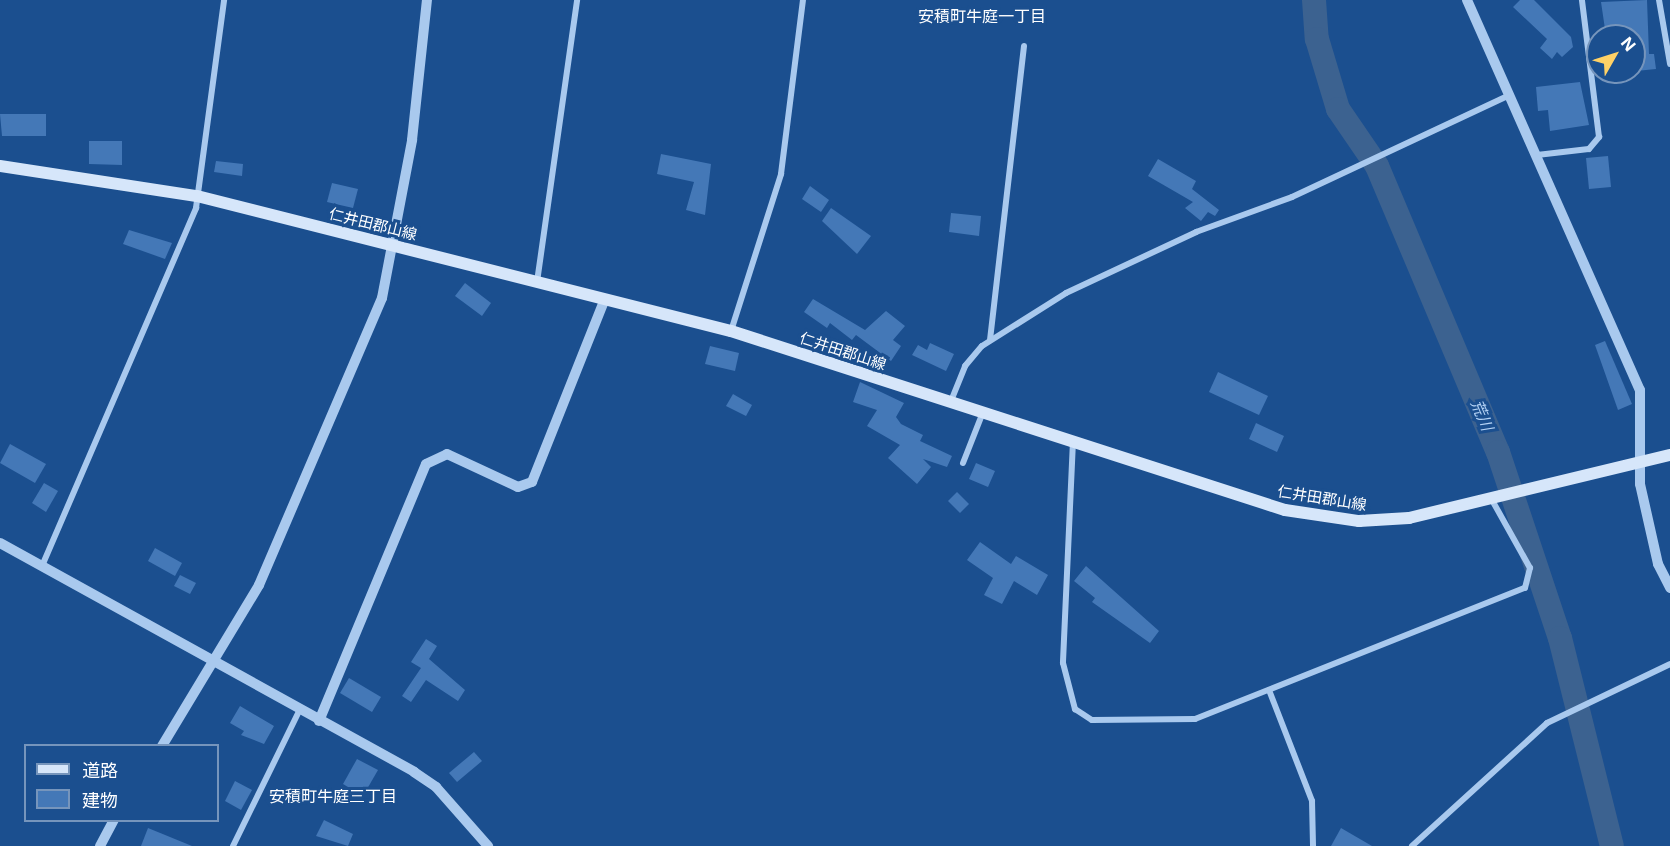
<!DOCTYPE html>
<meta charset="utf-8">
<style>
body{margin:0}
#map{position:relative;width:1670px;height:846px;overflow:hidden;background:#1b4f8f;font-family:Inter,"Noto Sans JP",sans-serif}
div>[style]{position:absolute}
.river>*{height:24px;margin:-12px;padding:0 12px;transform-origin:12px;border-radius:12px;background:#3c6290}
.building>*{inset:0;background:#4478b7}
.minor>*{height:6px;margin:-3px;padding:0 3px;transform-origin:3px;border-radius:3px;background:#a9c9ee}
.tertiary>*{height:10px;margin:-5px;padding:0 5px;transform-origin:5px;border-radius:5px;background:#a9c9ee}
.secondary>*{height:12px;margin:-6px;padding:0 6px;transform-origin:6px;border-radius:6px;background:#d6e6fa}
span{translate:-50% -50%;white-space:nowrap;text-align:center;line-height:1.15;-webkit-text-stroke:6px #1b4f8f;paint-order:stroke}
.street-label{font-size:15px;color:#fff}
.neighbourhood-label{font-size:16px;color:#fff}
.water-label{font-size:16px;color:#b5d3f5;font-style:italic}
.legend{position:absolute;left:24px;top:744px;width:195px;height:78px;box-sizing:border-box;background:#1b4f8f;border:2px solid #7695bc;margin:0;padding:8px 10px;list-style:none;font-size:18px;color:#fff}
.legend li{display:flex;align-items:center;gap:12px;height:30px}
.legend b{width:30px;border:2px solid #7695bc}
.north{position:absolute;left:1586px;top:24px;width:60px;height:60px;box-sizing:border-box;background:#1b4f8f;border:2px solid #7695bc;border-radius:50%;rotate:51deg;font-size:16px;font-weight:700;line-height:24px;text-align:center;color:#fff}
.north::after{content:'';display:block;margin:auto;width:21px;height:27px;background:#ffd166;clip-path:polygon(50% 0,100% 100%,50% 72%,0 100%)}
</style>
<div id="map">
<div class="river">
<div style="left:1314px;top:0;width:39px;rotate:86deg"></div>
<div style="left:1317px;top:39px;width:73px;rotate:73.3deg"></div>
<div style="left:1338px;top:109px;width:69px;rotate:55.6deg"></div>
<div style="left:1377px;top:166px;width:311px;rotate:67.1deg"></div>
<div style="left:1498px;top:452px;width:196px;rotate:71.6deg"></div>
<div style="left:1560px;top:638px;width:214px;rotate:76deg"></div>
</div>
<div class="building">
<div style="clip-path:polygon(1520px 0,1534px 0,1571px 37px,1573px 47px,1562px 57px,1557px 52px,1552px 59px,1540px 48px,1547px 39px,1513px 7px)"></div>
<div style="clip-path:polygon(1647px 0,1649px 54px,1654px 54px,1656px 69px,1636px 71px,1634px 36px,1606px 36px,1601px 2px)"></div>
<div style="clip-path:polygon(1580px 82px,1589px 125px,1550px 131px,1548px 110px,1538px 111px,1536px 87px)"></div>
<div style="clip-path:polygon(0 114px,46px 114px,46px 136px,2px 136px)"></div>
<div style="clip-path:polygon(89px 141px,122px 141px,122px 165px,89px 164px)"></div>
<div style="clip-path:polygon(661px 154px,711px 164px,705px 215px,686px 210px,694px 182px,657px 174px)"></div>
<div style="clip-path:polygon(1608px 156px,1611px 187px,1589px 189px,1586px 158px)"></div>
<div style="clip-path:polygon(1158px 159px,1196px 181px,1192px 189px,1219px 210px,1215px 216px,1208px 212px,1201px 221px,1185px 208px,1193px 202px,1148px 176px)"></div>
<div style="clip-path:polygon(216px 161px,243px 164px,242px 176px,214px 172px)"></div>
<div style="clip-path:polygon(332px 183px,358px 189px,353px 208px,327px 202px)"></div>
<div style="clip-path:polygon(810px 186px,829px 200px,821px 212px,802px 199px)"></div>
<div style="clip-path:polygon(831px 208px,871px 236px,857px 254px,822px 221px)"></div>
<div style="clip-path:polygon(951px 213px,981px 216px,979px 236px,949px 232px)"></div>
<div style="clip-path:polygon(129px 230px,172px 243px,165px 259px,123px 244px)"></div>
<div style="clip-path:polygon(465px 283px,491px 303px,482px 316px,455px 296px)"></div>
<div style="clip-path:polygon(813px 299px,865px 330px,886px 311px,905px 326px,893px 340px,901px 346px,891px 361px,856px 335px,852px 340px,830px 323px,827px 328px,804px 312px)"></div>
<div style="clip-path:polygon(1605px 341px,1632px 404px,1618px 410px,1595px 345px)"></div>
<div style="clip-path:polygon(930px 343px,954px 354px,946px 371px,912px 355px,918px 345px,927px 350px)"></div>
<div style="clip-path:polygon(710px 346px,739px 353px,735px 371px,705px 364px)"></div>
<div style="clip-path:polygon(1218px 372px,1268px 396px,1259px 415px,1209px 392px)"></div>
<div style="clip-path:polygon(860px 382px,904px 403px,896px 417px,901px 424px,923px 435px,920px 441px,952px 456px,947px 467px,923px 459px,931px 467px,917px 484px,888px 458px,900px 445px,867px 426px,877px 410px,853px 402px)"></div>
<div style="clip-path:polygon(733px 394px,752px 405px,746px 416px,726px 406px)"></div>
<div style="clip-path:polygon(1256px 423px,1284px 436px,1277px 452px,1249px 439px)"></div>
<div style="clip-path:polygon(10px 444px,46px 464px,35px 483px,0 463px)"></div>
<div style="clip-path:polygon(976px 463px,995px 471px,988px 487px,969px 479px)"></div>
<div style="clip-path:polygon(44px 483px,58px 491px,46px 512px,32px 503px)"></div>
<div style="clip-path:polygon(957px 492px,969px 504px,960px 513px,948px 501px)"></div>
<div style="clip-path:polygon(980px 542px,1011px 564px,1016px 556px,1048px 575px,1037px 595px,1014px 581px,1002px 604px,984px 595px,993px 578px,967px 560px)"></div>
<div style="clip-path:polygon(155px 548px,182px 563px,175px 576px,148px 561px)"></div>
<div style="clip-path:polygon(1086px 566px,1159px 631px,1150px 643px,1092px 602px,1095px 598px,1074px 581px)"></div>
<div style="clip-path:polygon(180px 575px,196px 583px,190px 594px,174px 586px)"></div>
<div style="clip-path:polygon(426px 639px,437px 646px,429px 659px,465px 690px,458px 701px,426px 680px,411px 702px,402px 696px,421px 668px,411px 662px)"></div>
<div style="clip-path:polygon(349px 678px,381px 697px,372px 712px,340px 693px)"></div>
<div style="clip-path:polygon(240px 706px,274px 726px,264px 744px,241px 735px,244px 731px,230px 723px)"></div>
<div style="clip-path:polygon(474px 752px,482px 761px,457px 782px,449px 773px)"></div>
<div style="clip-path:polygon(357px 759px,378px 770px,363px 796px,343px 784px)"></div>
<div style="clip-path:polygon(235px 781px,252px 790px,241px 810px,225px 801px)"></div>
<div style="clip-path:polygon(324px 820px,353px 834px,348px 846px,316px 836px)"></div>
<div style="clip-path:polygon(148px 828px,192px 846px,141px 846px)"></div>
<div style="clip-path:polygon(1341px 828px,1372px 846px,1331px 846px)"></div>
</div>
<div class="minor">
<div style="left:1659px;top:0;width:65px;rotate:80.2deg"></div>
<div style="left:1537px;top:155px;width:52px;rotate:-6.6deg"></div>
<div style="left:1589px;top:149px;width:16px;rotate:-50deg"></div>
<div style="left:1599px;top:137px;width:138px;rotate:-97.1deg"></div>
<div style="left:537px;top:282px;width:285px;rotate:-81.9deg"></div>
<div style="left:731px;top:331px;width:165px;rotate:-72.3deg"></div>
<div style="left:781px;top:174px;width:175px;rotate:-82.8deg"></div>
<div style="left:990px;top:340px;width:296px;rotate:-83.4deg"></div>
<div style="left:951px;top:401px;width:38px;rotate:-68deg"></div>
<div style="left:965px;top:366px;width:26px;rotate:-50deg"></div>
<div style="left:982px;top:346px;width:99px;rotate:-32.2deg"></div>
<div style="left:1066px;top:293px;width:144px;rotate:-25.1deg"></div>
<div style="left:1196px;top:232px;width:102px;rotate:-20deg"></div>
<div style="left:1292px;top:197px;width:241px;rotate:-25.1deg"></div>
<div style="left:1073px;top:441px;width:222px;rotate:92.6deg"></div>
<div style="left:1063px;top:663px;width:48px;rotate:75.4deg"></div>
<div style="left:1075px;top:709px;width:20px;rotate:33deg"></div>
<div style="left:1092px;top:720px;width:103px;rotate:-0.6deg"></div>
<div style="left:1195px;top:719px;width:355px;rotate:-21.7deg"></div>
<div style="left:1525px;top:588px;width:21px;rotate:-76deg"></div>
<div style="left:1530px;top:568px;width:78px;rotate:-119.2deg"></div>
<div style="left:963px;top:463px;width:55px;rotate:-68.6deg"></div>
<div style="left:42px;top:566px;width:390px;rotate:-66.7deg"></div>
<div style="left:196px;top:208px;width:210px;rotate:-82.3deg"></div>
<div style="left:1269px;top:690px;width:119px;rotate:68.8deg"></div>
<div style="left:1312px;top:801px;width:45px;rotate:88.7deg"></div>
<div style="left:233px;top:846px;width:150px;rotate:-63.9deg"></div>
<div style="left:1412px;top:846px;width:183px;rotate:-42.3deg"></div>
<div style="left:1547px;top:723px;width:136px;rotate:-25.6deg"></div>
</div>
<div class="tertiary">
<div style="left:1467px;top:0;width:427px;rotate:66.1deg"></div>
<div style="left:1640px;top:390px;width:94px;rotate:90deg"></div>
<div style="left:1640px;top:484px;width:82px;rotate:77.3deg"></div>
<div style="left:1658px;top:564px;width:27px;rotate:63deg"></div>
<div style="left:0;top:543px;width:473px;rotate:28.9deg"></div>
<div style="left:414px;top:772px;width:27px;rotate:34deg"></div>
<div style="left:436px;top:787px;width:79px;rotate:48.6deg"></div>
<div style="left:319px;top:721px;width:278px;rotate:-67.4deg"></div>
<div style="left:426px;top:464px;width:23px;rotate:-25deg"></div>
<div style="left:447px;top:454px;width:78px;rotate:24.9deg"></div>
<div style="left:518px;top:487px;width:15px;rotate:-20deg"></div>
<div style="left:532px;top:482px;width:195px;rotate:-68.3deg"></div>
<div style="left:162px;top:746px;width:188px;rotate:-58.9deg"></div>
<div style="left:259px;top:585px;width:312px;rotate:-66.8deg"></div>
<div style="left:382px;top:298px;width:161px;rotate:-79.2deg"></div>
<div style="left:412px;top:140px;width:141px;rotate:-83.9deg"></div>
<div style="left:100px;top:846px;width:30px;rotate:-62deg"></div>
</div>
<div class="secondary">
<div style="left:0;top:166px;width:199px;rotate:8.7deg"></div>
<div style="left:197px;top:196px;width:551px;rotate:14.19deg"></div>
<div style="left:731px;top:331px;width:582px;rotate:17.91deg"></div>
<div style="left:1285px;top:510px;width:75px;rotate:8.5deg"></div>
<div style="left:1359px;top:521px;width:50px;rotate:-3.4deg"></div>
<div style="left:1409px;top:518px;width:268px;rotate:-13.6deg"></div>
</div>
<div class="street-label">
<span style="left:373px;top:224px;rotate:14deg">仁井田郡山線</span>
<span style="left:843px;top:351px;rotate:18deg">仁井田郡山線</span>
<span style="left:1322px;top:498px;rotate:9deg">仁井田郡山線</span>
</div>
<div class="neighbourhood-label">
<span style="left:982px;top:16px">安積町牛庭一丁目</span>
<span style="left:333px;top:796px">安積町牛庭三丁目</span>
</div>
<div class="water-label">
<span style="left:1482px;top:415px;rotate:67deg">荒川</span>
</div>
<ul class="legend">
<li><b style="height:8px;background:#d6e6fa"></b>道路</li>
<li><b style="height:16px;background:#4478b7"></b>建物</li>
</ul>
<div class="north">N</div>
</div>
